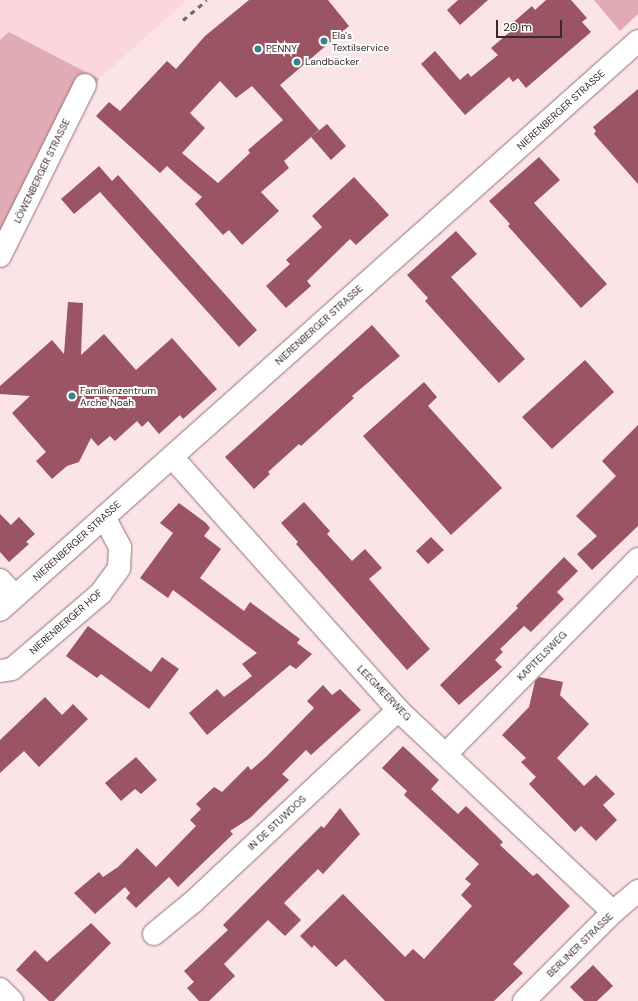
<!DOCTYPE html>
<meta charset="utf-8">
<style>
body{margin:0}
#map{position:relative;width:638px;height:1001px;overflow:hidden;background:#fbe4e8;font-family:"DM Sans",sans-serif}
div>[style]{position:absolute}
.built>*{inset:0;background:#fbd6dc}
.green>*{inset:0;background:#e1abb5}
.building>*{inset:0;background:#9a5464}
.roads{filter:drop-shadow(0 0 1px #917177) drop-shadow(0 0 1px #917177)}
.street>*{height:22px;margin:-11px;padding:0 11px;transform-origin:11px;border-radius:11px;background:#fff}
.rail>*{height:3px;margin-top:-1.5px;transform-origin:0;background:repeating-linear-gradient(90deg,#786769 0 5px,transparent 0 10px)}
.dots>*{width:11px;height:11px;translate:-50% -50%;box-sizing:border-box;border:2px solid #fff;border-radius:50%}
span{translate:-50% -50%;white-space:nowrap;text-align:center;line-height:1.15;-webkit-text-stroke:4px #fff;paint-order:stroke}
.poi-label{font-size:10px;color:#37292b}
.left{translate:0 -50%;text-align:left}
.street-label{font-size:10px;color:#37292b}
.scale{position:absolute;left:496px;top:20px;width:66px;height:18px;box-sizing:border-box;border:2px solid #37292b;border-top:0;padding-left:5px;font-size:12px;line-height:14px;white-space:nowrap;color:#37292b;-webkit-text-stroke:3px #fff;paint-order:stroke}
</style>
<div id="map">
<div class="built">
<div style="clip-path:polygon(0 0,187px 0,99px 79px,9px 32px,0 40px)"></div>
</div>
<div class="green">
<div style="clip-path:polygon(594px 0,638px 0,638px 14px,620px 31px)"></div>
<div style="clip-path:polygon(9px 32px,99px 79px,0 260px,0 40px)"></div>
</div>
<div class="building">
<div style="clip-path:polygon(evenodd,249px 0,328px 0,349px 26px,280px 85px,319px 130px,284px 161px,289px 168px,261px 192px,279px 211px,242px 245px,229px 230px,223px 235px,195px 204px,202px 197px,181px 179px,167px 166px,160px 173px,96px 116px,109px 102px,120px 111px,167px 61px,176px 69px,205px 36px,249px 0,220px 81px,236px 98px,252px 86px,283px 120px,248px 150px,250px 153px,218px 183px,182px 153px,205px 128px,190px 113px,220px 81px)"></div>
<div style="clip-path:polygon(458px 0,488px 0,460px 25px,447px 10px)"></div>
<div style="clip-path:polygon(546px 0,571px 0,587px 18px,582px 22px,591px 32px,526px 88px,518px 78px,513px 82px,509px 77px,465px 115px,421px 64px,435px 51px,460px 80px,468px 73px,471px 77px,498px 55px,491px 48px,512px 30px,509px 26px,532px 6px,535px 10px)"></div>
<div style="clip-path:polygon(638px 89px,638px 184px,594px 134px,596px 131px,593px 127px)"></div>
<div style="clip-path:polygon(327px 124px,346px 146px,331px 160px,311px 137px)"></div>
<div style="clip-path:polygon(539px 157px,560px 180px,534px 203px,607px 284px,581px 308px,508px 226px,510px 224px,489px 201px)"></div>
<div style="clip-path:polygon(99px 166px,112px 181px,118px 175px,257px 330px,239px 347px,100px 192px,74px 214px,61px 199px)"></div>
<div style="clip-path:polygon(354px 177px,389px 215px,356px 245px,350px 239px,307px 281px,311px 286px,286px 308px,266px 286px,290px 264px,286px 260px,322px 227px,312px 216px)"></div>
<div style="clip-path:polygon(456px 231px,477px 254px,451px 277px,525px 359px,499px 383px,425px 301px,428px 298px,407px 275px)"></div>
<div style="clip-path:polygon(68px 302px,83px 303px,81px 355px,104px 334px,136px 370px,172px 338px,217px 389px,183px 419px,180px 415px,159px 434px,148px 421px,142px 427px,137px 421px,115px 441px,110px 436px,98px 446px,91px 438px,79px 462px,67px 466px,52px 479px,36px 461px,46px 452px,12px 413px,30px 396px,0 394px,0 386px,52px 340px,64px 354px)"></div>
<div style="clip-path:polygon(372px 325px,400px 356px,352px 396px,354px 398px,301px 446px,299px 444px,268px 472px,270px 474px,254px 489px,225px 457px)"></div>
<div style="clip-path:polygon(585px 360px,614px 392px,552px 449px,522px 417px)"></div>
<div style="clip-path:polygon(424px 382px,437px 397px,428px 406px,502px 488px,451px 535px,363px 436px)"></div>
<div style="clip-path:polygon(638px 425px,638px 526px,592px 570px,577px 554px,597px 536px,576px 516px,616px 476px,602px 461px)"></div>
<div style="clip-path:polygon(304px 502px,330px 531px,327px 534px,352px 561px,365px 549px,382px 568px,369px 579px,430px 649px,407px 670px,296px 544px,298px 542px,281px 523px)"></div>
<div style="clip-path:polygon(179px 503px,206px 523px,210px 528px,204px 536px,221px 549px,200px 578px,244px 611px,250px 602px,300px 639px,297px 643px,312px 654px,296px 669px,290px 665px,207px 735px,189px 713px,217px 689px,224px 697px,252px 676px,242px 664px,257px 653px,173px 590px,168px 598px,140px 578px,173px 533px,160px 523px)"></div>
<div style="clip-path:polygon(0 514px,11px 525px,19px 517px,35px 534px,26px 542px,29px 544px,9px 562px,0 552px)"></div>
<div style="clip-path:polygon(431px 537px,444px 550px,428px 564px,416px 551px)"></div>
<div style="clip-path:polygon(564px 557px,578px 571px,557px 592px,564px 599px,531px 632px,524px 626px,500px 649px,503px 652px,495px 660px,502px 667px,459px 705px,440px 685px,518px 608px,516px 606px)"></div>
<div style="clip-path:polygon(88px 626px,151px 672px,162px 657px,179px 669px,149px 709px,101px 674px,97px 678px,66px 656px)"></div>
<div style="clip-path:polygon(539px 677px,563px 682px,560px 695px,589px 724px,557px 758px,584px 786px,596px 775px,615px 794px,603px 805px,617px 820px,596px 841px,581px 826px,575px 832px,529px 784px,536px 777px,521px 762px,526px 758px,502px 735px,529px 707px,535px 681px)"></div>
<div style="clip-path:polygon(323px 685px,332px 695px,340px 689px,361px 710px,311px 755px,306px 750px,282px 774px,289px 780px,250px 818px,230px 831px,233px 834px,178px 887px,169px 877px,136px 908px,126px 898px,130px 893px,125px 887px,95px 914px,74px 893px,99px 872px,103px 877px,118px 867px,137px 848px,156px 867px,196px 826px,190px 820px,201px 809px,196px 804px,214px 787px,222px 792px,248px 766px,251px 770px,266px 757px,314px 708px,307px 701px)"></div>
<div style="clip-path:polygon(45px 697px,62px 715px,73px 704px,88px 719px,39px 767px,24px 751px,0 773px,0 740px)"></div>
<div style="clip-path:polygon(403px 746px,439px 780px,431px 789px,458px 814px,466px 806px,503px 842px,500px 845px,533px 876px,537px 873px,570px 906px,513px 964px,523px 973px,494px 1001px,385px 1001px,345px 959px,336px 967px,314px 945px,312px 948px,300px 936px,343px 894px,405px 957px,413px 949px,424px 959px,472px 906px,461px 895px,471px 884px,465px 879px,479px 864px,404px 795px,407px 791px,382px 768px)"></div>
<div style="clip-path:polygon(136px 757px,157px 780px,141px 794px,135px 789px,121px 801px,105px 783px)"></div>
<div style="clip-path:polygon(340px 808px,360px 834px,323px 874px,318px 869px,284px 903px,301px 920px,285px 936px,268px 920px,224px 964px,235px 976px,209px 1001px,199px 1001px,187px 988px,194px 982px,184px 971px,228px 930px,223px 925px,321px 826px,324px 828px)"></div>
<div style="clip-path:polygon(91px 923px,111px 943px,54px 1001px,49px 1001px,16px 970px,35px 950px,47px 962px)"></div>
<div style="clip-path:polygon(593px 965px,613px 986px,597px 1001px,584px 1001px,570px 987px)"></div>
</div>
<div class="roads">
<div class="street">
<div style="left:0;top:256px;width:191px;rotate:-63.6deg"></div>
<div style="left:172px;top:457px;width:339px;rotate:48.2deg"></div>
<div style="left:398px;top:710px;width:295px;rotate:43.2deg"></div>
<div style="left:0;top:580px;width:22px;rotate:47deg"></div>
<div style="left:0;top:610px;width:855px;rotate:-41.73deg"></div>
<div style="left:0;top:671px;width:12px;rotate:-9deg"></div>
<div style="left:12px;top:669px;width:117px;rotate:-40.5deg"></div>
<div style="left:101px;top:593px;width:31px;rotate:-54deg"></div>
<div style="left:119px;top:568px;width:21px;rotate:-87deg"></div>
<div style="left:120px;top:547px;width:34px;rotate:-118deg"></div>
<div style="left:446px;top:754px;width:274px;rotate:-45.4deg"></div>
<div style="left:154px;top:934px;width:50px;rotate:-39.4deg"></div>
<div style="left:193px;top:902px;width:281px;rotate:-43.1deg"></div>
<div style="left:0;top:989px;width:17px;rotate:45deg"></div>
<div style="left:524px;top:1001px;width:126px;rotate:-45deg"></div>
<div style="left:613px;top:912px;width:33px;rotate:-40deg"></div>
</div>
</div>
<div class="rail">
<div style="left:183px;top:20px;width:31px;rotate:-40deg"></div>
</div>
<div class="dots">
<div style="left:324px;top:41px;background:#3b8389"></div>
<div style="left:258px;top:49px;background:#3b8389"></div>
<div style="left:297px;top:62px;background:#3b8389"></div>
<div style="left:72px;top:396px;background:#3b8389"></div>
</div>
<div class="poi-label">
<span class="left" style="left:332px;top:41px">Ela's<br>Textilservice</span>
<span class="left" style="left:266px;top:49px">PENNY</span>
<span class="left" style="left:305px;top:62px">Landbäcker</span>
<span class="left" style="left:80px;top:396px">Familienzentrum<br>Arche Noah</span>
</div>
<div class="street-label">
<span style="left:561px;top:110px;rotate:-42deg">NIERENBERGER STRASSE</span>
<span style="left:42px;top:171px;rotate:-64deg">LÖWENBERGER STRASSE</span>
<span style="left:319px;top:325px;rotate:-42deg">NIERENBERGER STRASSE</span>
<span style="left:77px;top:541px;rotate:-42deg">NIERENBERGER STRASSE</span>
<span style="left:66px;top:622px;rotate:-41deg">NIERENBERGER HOF</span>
<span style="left:542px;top:656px;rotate:-45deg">KAPITELSWEG</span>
<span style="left:384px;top:693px;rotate:46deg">LEEGMEERWEG</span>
<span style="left:277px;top:823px;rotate:-43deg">IN DE STUWDOS</span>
<span style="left:580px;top:945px;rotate:-44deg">BERLINER STRASSE</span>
</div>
<div class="scale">20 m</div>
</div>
